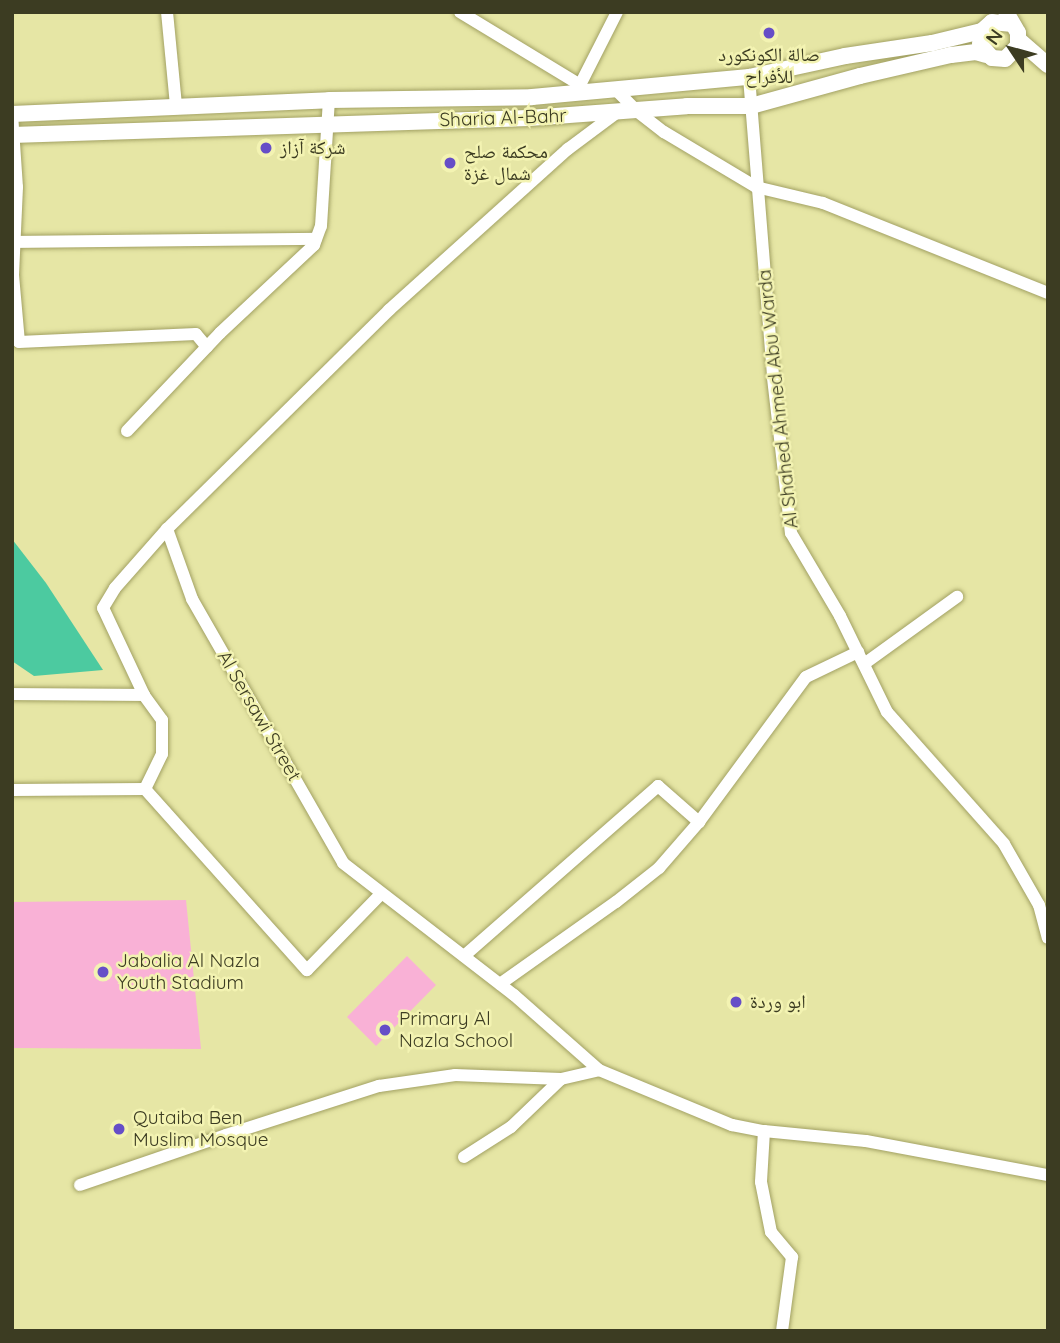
<!DOCTYPE html>
<meta charset="utf-8">
<style>
body{margin:0}
#map{position:relative;width:1060px;height:1343px;overflow:hidden;background:#e6e6a5;font-family:Quicksand,"Noto Naskh Arabic",sans-serif}
div>[style]{position:absolute}
.green>*{inset:0;background:#f9b1d6}
.water>*{inset:0;background:#4ccaa0}
.roads{filter:drop-shadow(0 0 2px #a2a163) drop-shadow(0 0 2px #a2a163)}
.street>*{height:12px;margin:-6px;padding:0 6px;transform-origin:6px;border-radius:6px;background:#fff}
.secondary>*{height:16px;margin:-8px;padding:0 8px;transform-origin:8px;border-radius:8px;background:#fff}
.dots>*{width:19px;height:19px;translate:-50% -50%;box-sizing:border-box;border:4px solid #f3f3b2;border-radius:50%}
span{translate:-50% -50%;white-space:nowrap;text-align:center;line-height:1.15;-webkit-text-stroke:5px #f3f3b2;paint-order:stroke}
.poi-label{font-size:19px;color:#3c3c22}
.left{translate:0 -50%;text-align:left}
.street-label{font-size:19px;color:#3c3c22}
.frame{position:absolute;inset:0;border:14px solid #3c3c22;pointer-events:none}
.north{position:absolute;left:976px;top:14px;width:70px;height:70px;-webkit-text-stroke:5px #f3f3b2;paint-order:stroke;rotate:306deg;font-size:19px;font-weight:700;line-height:28px;text-align:center;color:#3c3c22}
.north::after{content:'';display:block;margin:auto;width:24px;height:32px;background:#3c3c22;clip-path:polygon(50% 0,100% 100%,50% 72%,0 100%)}
</style>
<div id="map">
<div class="green">
<div style="clip-path:polygon(186px 900px,201px 1049px,12px 1048px,12px 902px)"></div>
<div style="clip-path:polygon(407px 956px,436px 985px,376px 1046px,347px 1017px)"></div>
</div>
<div class="water">
<div style="clip-path:polygon(12px 539px,46px 583px,103px 670px,34px 676px,12px 661px)"></div>
</div>
<div class="roads">
<div class="street">
<div style="left:167px;top:12px;width:94px;rotate:84.5deg"></div>
<div style="left:460px;top:12px;width:140px;rotate:31.3deg"></div>
<div style="left:580px;top:85px;width:8px;rotate:104deg"></div>
<div style="left:749px;top:77px;width:302px;rotate:85.4deg"></div>
<div style="left:773px;top:378px;width:156px;rotate:83.4deg"></div>
<div style="left:791px;top:533px;width:96px;rotate:59.4deg"></div>
<div style="left:840px;top:616px;width:107px;rotate:63.9deg"></div>
<div style="left:887px;top:712px;width:176px;rotate:48.4deg"></div>
<div style="left:1004px;top:844px;width:70px;rotate:60.2deg"></div>
<div style="left:1039px;top:905px;width:34px;rotate:75deg"></div>
<div style="left:580px;top:85px;width:82px;rotate:-63.1deg"></div>
<div style="left:616px;top:90px;width:31px;rotate:45deg"></div>
<div style="left:638px;top:112px;width:33px;rotate:38deg"></div>
<div style="left:664px;top:132px;width:107px;rotate:30.9deg"></div>
<div style="left:756px;top:187px;width:69px;rotate:13.4deg"></div>
<div style="left:823px;top:203px;width:242px;rotate:21.8deg"></div>
<div style="left:12px;top:114px;width:73px;rotate:86.1deg"></div>
<div style="left:17px;top:187px;width:88px;rotate:92.6deg"></div>
<div style="left:13px;top:275px;width:67px;rotate:84.9deg"></div>
<div style="left:19px;top:342px;width:177px;rotate:-2.6deg"></div>
<div style="left:196px;top:334px;width:17px;rotate:50deg"></div>
<div style="left:15px;top:242px;width:301px;rotate:-0.6deg"></div>
<div style="left:127px;top:431px;width:135px;rotate:-46.5deg"></div>
<div style="left:220px;top:333px;width:129px;rotate:-43.1deg"></div>
<div style="left:314px;top:245px;width:20px;rotate:-70deg"></div>
<div style="left:321px;top:226px;width:126px;rotate:-86.4deg"></div>
<div style="left:167px;top:529px;width:74px;rotate:70.3deg"></div>
<div style="left:192px;top:599px;width:304px;rotate:60.2deg"></div>
<div style="left:343px;top:863px;width:216px;rotate:37.7deg"></div>
<div style="left:514px;top:995px;width:113px;rotate:41.4deg"></div>
<div style="left:599px;top:1070px;width:144px;rotate:22.5deg"></div>
<div style="left:732px;top:1125px;width:33px;rotate:11deg"></div>
<div style="left:764px;top:1131px;width:102px;rotate:5.6deg"></div>
<div style="left:866px;top:1141px;width:185px;rotate:10.6deg"></div>
<div style="left:864px;top:664px;width:115px;rotate:-35.8deg"></div>
<div style="left:12px;top:694px;width:132px;rotate:0.4deg"></div>
<div style="left:145px;top:789px;width:243px;rotate:48.2deg"></div>
<div style="left:307px;top:970px;width:106px;rotate:-45.8deg"></div>
<div style="left:12px;top:790px;width:133px;rotate:-0.4deg"></div>
<div style="left:145px;top:789px;width:39px;rotate:-64deg"></div>
<div style="left:162px;top:754px;width:34px;rotate:-90deg"></div>
<div style="left:162px;top:720px;width:31px;rotate:-126deg"></div>
<div style="left:144px;top:695px;width:96px;rotate:-115.2deg"></div>
<div style="left:103px;top:608px;width:23px;rotate:-59deg"></div>
<div style="left:115px;top:588px;width:79px;rotate:-48.6deg"></div>
<div style="left:167px;top:529px;width:312px;rotate:-44.6deg"></div>
<div style="left:389px;top:310px;width:241px;rotate:-42deg"></div>
<div style="left:568px;top:149px;width:59px;rotate:-36.7deg"></div>
<div style="left:464px;top:956px;width:258px;rotate:-41.2deg"></div>
<div style="left:658px;top:786px;width:55px;rotate:41.3deg"></div>
<div style="left:699px;top:822px;width:180px;rotate:-53.6deg"></div>
<div style="left:806px;top:677px;width:58px;rotate:-25.7deg"></div>
<div style="left:500px;top:984px;width:142px;rotate:-35.3deg"></div>
<div style="left:616px;top:902px;width:55px;rotate:-38.3deg"></div>
<div style="left:659px;top:868px;width:61px;rotate:-49deg"></div>
<div style="left:764px;top:1131px;width:51px;rotate:93.4deg"></div>
<div style="left:761px;top:1182px;width:51px;rotate:78.7deg"></div>
<div style="left:771px;top:1232px;width:33px;rotate:50deg"></div>
<div style="left:792px;top:1257px;width:75px;rotate:97.7deg"></div>
<div style="left:464px;top:1157px;width:56px;rotate:-32.6deg"></div>
<div style="left:511px;top:1127px;width:69px;rotate:-43.8deg"></div>
<div style="left:80px;top:1185px;width:154px;rotate:-18.9deg"></div>
<div style="left:226px;top:1135px;width:161px;rotate:-17.8deg"></div>
<div style="left:379px;top:1086px;width:77px;rotate:-8.2deg"></div>
<div style="left:455px;top:1075px;width:106px;rotate:2.2deg"></div>
<div style="left:561px;top:1079px;width:39px;rotate:-13deg"></div>
</div>
<div class="secondary">
<div style="left:1006px;top:12px;width:24px;rotate:60deg"></div>
<div style="left:1018px;top:33px;width:13px;rotate:90deg"></div>
<div style="left:1018px;top:46px;width:18px;rotate:135deg"></div>
<div style="left:1005px;top:59px;width:13px;rotate:-176deg"></div>
<div style="left:992px;top:58px;width:18px;rotate:-131deg"></div>
<div style="left:980px;top:44px;width:13px;rotate:-81deg"></div>
<div style="left:982px;top:31px;width:13px;rotate:-42deg"></div>
<div style="left:992px;top:22px;width:18px;rotate:6deg"></div>
<div style="left:1019px;top:40px;width:38px;rotate:41deg"></div>
<div style="left:12px;top:114px;width:317px;rotate:-2.5deg"></div>
<div style="left:329px;top:100px;width:203px;rotate:-0.8deg"></div>
<div style="left:532px;top:97px;width:218px;rotate:-5.3deg"></div>
<div style="left:749px;top:77px;width:98px;rotate:-12.3deg"></div>
<div style="left:845px;top:56px;width:88px;rotate:-8.5deg"></div>
<div style="left:932px;top:43px;width:51px;rotate:-13.5deg"></div>
<div style="left:12px;top:135px;width:517px;rotate:-1.88deg"></div>
<div style="left:529px;top:118px;width:158px;rotate:-4.3deg"></div>
<div style="left:687px;top:106px;width:64px"></div>
<div style="left:751px;top:106px;width:113px;rotate:-15.4deg"></div>
<div style="left:860px;top:76px;width:93px;rotate:-13deg"></div>
<div style="left:951px;top:55px;width:25px;rotate:-7deg"></div>
<div style="left:976px;top:52px;width:10px;rotate:17deg"></div>
</div>
</div>
<div class="dots">
<div style="left:769px;top:33px;background:#664ec7"></div>
<div style="left:266px;top:148px;background:#664ec7"></div>
<div style="left:450px;top:163px;background:#664ec7"></div>
<div style="left:103px;top:972px;background:#664ec7"></div>
<div style="left:736px;top:1002px;background:#664ec7"></div>
<div style="left:385px;top:1030px;background:#664ec7"></div>
<div style="left:119px;top:1129px;background:#664ec7"></div>
</div>
<div class="poi-label">
<span style="left:769px;top:66px">صالة الكونكورد<br>للأفراح</span>
<span class="left" style="left:280px;top:148px">شركة آزاز</span>
<span class="left" style="left:464px;top:163px">محكمة صلح<br>شمال غزة</span>
<span class="left" style="left:117px;top:972px">Jabalia Al Nazla<br>Youth Stadium</span>
<span class="left" style="left:750px;top:1002px">ابو وردة</span>
<span class="left" style="left:399px;top:1030px">Primary Al<br>Nazla School</span>
<span class="left" style="left:133px;top:1129px">Qutaiba Ben<br>Muslim Mosque</span>
</div>
<div class="street-label">
<span style="left:503px;top:118px;rotate:-2deg">Sharia Al-Bahr</span>
<span style="left:778px;top:399px;rotate:-96deg">Al Shahed Ahmed Abu Warda</span>
<span style="left:259px;top:716px;rotate:60deg">Al Sersawi Street</span>
</div>
<div class="frame"></div>
<div class="north">N</div>
</div>
